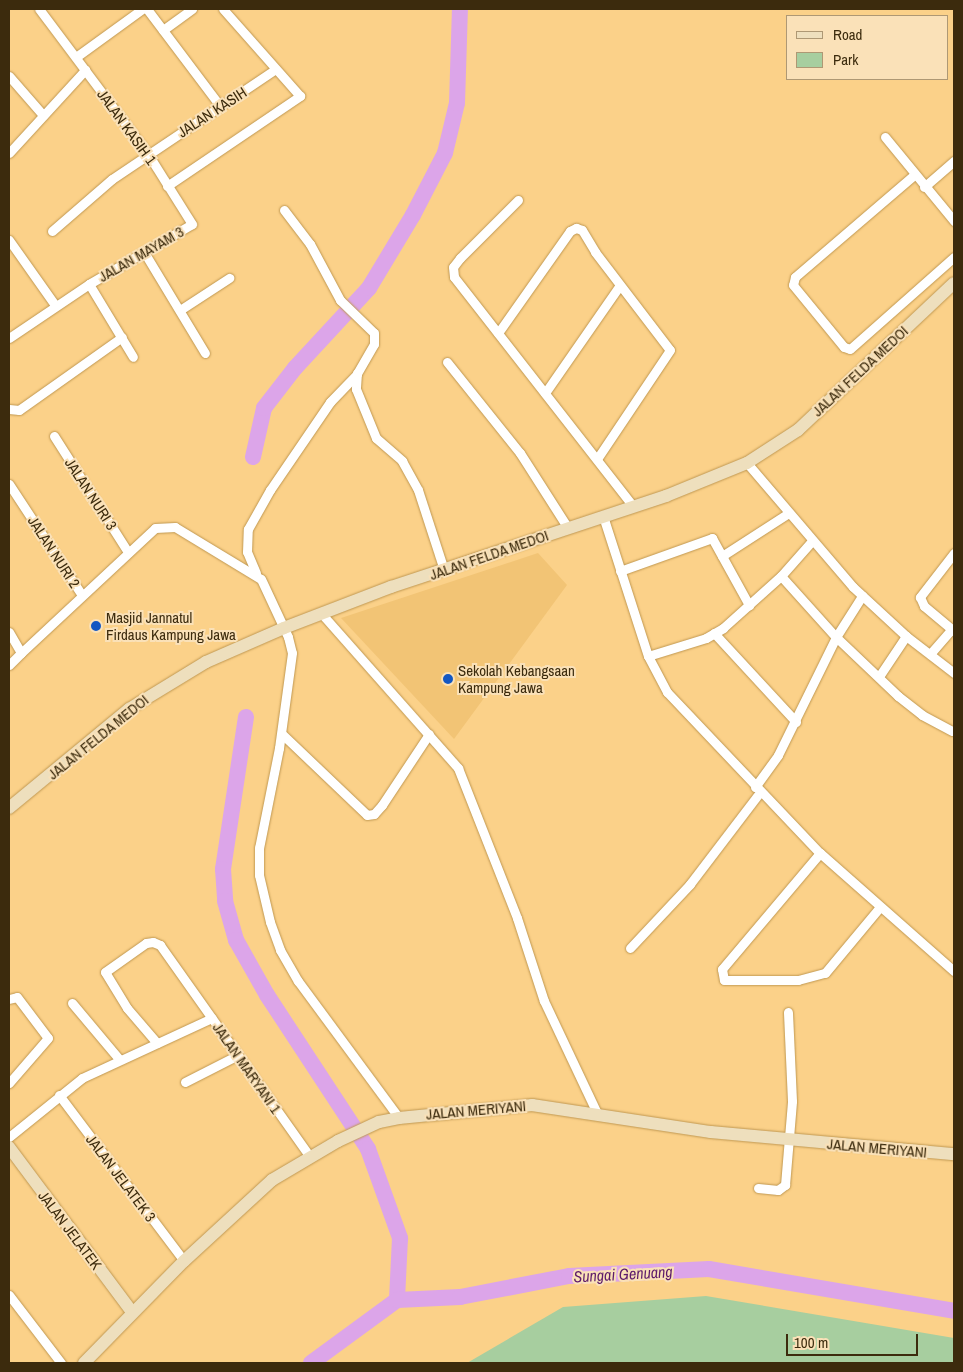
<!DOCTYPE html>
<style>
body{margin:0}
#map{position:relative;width:963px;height:1372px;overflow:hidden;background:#fbd189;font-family:"Archivo Narrow",sans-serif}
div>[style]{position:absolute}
.built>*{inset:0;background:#f2c475}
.green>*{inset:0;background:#a7ce9f}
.river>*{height:16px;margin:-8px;padding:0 8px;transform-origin:8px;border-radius:8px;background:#dca5e9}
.roads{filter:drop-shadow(0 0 1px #c09852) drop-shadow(0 0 1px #c09852)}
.street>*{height:9px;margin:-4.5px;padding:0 4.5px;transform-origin:4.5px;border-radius:4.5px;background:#fff}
.secondary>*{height:12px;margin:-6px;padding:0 6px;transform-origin:6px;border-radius:6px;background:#eedfbd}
.dots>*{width:14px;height:14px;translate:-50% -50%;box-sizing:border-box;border:2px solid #fae1b8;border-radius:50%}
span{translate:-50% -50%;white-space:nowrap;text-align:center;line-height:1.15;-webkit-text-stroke:4px #fae1b8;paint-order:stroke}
.street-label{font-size:15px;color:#3c2b0d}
.poi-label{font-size:15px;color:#3c2b0d}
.left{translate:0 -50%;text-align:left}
.water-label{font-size:16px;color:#5d1b6b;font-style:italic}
.frame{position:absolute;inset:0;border:10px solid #3c2b0d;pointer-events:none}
.legend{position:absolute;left:786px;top:15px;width:162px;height:65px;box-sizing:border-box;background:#fae1b8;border:1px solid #ae9874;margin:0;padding:6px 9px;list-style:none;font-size:15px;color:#3c2b0d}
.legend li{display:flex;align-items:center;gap:10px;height:25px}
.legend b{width:25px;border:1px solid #ae9874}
.scale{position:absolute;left:786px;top:1334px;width:132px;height:22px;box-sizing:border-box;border:2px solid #3c2b0d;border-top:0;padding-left:6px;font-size:15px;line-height:18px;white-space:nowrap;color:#3c2b0d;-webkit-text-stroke:4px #fae1b8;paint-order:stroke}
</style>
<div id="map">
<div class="built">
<div style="clip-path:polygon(538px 553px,567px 585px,454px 739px,341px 618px)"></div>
</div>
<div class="green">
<div style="clip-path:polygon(706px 1296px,954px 1338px,954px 1363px,467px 1363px,563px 1307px)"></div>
</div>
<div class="river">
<div style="left:253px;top:457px;width:50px;rotate:-77.3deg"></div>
<div style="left:264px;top:408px;width:51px;rotate:-52.2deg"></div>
<div style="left:295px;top:368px;width:109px;rotate:-47.2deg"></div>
<div style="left:369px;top:288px;width:85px;rotate:-58.9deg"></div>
<div style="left:413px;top:215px;width:70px;rotate:-62.7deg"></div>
<div style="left:445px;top:153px;width:51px;rotate:-76.5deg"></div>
<div style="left:457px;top:103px;width:94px;rotate:-88.2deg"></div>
<div style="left:246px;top:717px;width:154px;rotate:98.6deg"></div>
<div style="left:223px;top:869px;width:32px;rotate:86deg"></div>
<div style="left:225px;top:901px;width:41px;rotate:74.2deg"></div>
<div style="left:236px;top:940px;width:63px;rotate:60.6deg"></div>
<div style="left:267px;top:995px;width:184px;rotate:56.7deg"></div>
<div style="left:368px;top:1149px;width:95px;rotate:70.2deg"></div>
<div style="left:400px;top:1238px;width:62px;rotate:92.8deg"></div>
<div style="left:311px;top:1363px;width:107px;rotate:-36.2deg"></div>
<div style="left:397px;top:1300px;width:63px;rotate:-2.7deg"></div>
<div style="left:460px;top:1297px;width:111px;rotate:-10.9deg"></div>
<div style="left:569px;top:1276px;width:140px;rotate:-2.9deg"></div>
<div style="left:709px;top:1269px;width:249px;rotate:9.7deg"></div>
</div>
<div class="roads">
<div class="street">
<div style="left:147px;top:9px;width:121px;rotate:53deg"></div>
<div style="left:163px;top:30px;width:36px;rotate:-36deg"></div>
<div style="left:76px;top:57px;width:82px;rotate:-36deg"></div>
<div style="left:9px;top:76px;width:52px;rotate:48.9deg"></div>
<div style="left:885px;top:137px;width:109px;rotate:50.6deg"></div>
<div style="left:9px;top:153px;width:113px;rotate:-47.5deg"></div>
<div style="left:914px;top:175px;width:157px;rotate:139.4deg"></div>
<div style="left:795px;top:277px;width:8px;rotate:104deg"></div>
<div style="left:793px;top:285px;width:80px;rotate:50.6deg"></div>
<div style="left:844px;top:347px;width:6px;rotate:18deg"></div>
<div style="left:850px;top:349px;width:139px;rotate:-41.5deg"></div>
<div style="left:167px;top:186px;width:161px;rotate:-34.1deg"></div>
<div style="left:300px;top:96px;width:116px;rotate:-131.5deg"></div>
<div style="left:924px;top:187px;width:40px;rotate:-41deg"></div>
<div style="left:518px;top:200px;width:82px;rotate:135deg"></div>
<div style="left:460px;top:258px;width:11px;rotate:128deg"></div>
<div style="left:453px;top:267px;width:10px;rotate:84deg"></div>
<div style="left:454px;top:277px;width:289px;rotate:52deg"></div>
<div style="left:284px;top:210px;width:43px;rotate:52.6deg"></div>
<div style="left:310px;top:244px;width:64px;rotate:61.8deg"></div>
<div style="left:340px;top:300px;width:47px;rotate:44.1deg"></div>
<div style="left:374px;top:333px;width:11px;rotate:90deg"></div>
<div style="left:374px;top:344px;width:34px;rotate:120deg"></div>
<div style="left:357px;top:373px;width:16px;rotate:94deg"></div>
<div style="left:356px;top:389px;width:53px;rotate:67.8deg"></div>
<div style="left:376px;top:438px;width:35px;rotate:41deg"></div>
<div style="left:402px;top:461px;width:33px;rotate:61deg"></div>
<div style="left:418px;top:490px;width:84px;rotate:72deg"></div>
<div style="left:52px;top:231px;width:79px;rotate:-40.9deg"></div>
<div style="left:112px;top:179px;width:197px;rotate:-33.9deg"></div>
<div style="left:9px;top:240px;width:80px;rotate:54.7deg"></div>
<div style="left:144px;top:252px;width:118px;rotate:58.9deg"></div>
<div style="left:89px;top:284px;width:85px;rotate:58.9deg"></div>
<div style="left:180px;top:310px;width:59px;rotate:-33.1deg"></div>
<div style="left:498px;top:333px;width:125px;rotate:-54.8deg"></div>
<div style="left:570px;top:231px;width:7px;rotate:-27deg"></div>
<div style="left:576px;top:228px;width:6px;rotate:18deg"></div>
<div style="left:582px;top:230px;width:26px;rotate:59deg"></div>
<div style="left:595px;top:252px;width:123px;rotate:52.6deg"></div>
<div style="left:670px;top:350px;width:131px;rotate:123.8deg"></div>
<div style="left:9px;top:338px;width:97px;rotate:-34deg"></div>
<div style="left:89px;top:284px;width:119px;rotate:-30.2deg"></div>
<div style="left:192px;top:224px;width:83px;rotate:-122.2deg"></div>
<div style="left:148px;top:154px;width:181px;rotate:-126.9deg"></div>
<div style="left:447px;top:362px;width:117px;rotate:51.3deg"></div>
<div style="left:520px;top:453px;width:89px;rotate:57.4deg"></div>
<div style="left:545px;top:393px;width:131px;rotate:-55.2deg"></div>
<div style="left:9px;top:409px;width:10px;rotate:6deg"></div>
<div style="left:19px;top:410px;width:126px;rotate:-35.3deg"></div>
<div style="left:54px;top:436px;width:138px;rotate:57.5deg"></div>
<div style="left:747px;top:463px;width:163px;rotate:49.5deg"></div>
<div style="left:853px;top:587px;width:72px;rotate:42.8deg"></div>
<div style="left:906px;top:636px;width:61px;rotate:37.6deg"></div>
<div style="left:9px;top:484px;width:133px;rotate:56.7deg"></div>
<div style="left:603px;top:516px;width:147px;rotate:72.2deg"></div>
<div style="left:648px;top:656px;width:41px;rotate:62.2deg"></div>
<div style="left:667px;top:692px;width:222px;rotate:46.5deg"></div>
<div style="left:820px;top:853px;width:179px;rotate:41.4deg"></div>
<div style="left:954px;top:553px;width:56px;rotate:127.7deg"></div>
<div style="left:920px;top:597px;width:10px;rotate:66deg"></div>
<div style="left:924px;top:606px;width:39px;rotate:40deg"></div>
<div style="left:722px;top:556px;width:77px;rotate:-32.9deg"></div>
<div style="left:620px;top:571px;width:98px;rotate:-19.7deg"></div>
<div style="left:712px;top:538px;width:77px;rotate:61.1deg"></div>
<div style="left:256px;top:573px;width:23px;rotate:-113deg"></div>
<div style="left:247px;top:552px;width:23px;rotate:-88deg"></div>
<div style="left:248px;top:529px;width:45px;rotate:-60.6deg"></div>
<div style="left:270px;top:490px;width:107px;rotate:-55.7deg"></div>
<div style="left:330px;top:402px;width:39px;rotate:-46deg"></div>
<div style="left:781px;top:576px;width:82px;rotate:48deg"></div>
<div style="left:836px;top:637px;width:86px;rotate:43.6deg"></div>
<div style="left:898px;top:696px;width:31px;rotate:38deg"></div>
<div style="left:922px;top:715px;width:34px;rotate:28deg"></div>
<div style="left:321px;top:613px;width:207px;rotate:48.5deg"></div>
<div style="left:458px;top:768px;width:161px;rotate:68.5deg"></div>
<div style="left:517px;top:918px;width:87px;rotate:72deg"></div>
<div style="left:544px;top:1001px;width:124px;rotate:64.7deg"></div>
<div style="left:9px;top:632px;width:24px;rotate:60deg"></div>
<div style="left:21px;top:653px;width:17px;rotate:135deg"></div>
<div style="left:714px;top:633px;width:121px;rotate:47.3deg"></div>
<div style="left:21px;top:653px;width:183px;rotate:-43deg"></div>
<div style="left:155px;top:528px;width:20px;rotate:-3deg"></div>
<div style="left:175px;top:527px;width:100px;rotate:31.2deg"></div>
<div style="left:261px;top:579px;width:64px;rotate:65deg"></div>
<div style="left:288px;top:637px;width:16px;rotate:76deg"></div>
<div style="left:292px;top:653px;width:96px;rotate:97.8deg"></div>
<div style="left:279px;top:748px;width:102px;rotate:101.3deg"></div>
<div style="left:259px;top:848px;width:27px;rotate:90deg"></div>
<div style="left:259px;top:875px;width:48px;rotate:76.8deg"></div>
<div style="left:270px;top:922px;width:30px;rotate:70deg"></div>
<div style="left:280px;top:950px;width:36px;rotate:60deg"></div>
<div style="left:298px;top:981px;width:170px;rotate:53.6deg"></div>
<div style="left:930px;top:654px;width:33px;rotate:-49deg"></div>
<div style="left:648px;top:656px;width:61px;rotate:-17.2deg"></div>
<div style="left:706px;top:638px;width:20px;rotate:-30deg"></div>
<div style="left:723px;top:628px;width:78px;rotate:-41.9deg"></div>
<div style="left:781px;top:576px;width:47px;rotate:-48.5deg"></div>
<div style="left:880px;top:675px;width:47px;rotate:-56.3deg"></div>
<div style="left:282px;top:734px;width:117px;rotate:43.6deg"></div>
<div style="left:367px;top:815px;width:7px;rotate:-8deg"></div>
<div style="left:374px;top:814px;width:12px;rotate:-48deg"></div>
<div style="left:382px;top:805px;width:85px;rotate:-56.5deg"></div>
<div style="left:755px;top:787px;width:39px;rotate:-54deg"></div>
<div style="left:778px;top:755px;width:131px;rotate:-63.8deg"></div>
<div style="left:836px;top:637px;width:49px;rotate:-57.6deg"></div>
<div style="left:820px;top:853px;width:152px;rotate:130.2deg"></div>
<div style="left:722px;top:969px;width:11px;rotate:80deg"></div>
<div style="left:724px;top:980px;width:74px"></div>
<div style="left:798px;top:980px;width:28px;rotate:-15deg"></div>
<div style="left:825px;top:973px;width:86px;rotate:-50.2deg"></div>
<div style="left:630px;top:948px;width:88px;rotate:-46.8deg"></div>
<div style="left:690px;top:884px;width:116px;rotate:-52.7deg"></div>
<div style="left:9px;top:999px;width:8px;rotate:-14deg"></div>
<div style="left:17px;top:997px;width:51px;rotate:52.9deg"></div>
<div style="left:48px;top:1038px;width:60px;rotate:130.9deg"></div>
<div style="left:72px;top:1003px;width:73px;rotate:50deg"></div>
<div style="left:157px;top:1043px;width:46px;rotate:-130.6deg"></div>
<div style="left:127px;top:1008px;width:42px;rotate:-121.4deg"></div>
<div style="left:105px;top:972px;width:50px;rotate:-35.3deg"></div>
<div style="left:146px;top:943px;width:7px;rotate:-8deg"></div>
<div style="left:153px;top:942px;width:8px;rotate:23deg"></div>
<div style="left:160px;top:945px;width:260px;rotate:54.7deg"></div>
<div style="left:185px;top:1082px;width:59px;rotate:-27deg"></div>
<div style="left:59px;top:1095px;width:208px;rotate:53deg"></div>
<div style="left:9px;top:1137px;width:94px;rotate:-38.9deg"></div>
<div style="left:82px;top:1078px;width:143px;rotate:-24.8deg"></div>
<div style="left:758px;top:1188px;width:20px;rotate:6deg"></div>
<div style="left:778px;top:1190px;width:9px;rotate:-36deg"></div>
<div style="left:785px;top:1185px;width:84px;rotate:-85.2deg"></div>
<div style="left:792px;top:1101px;width:89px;rotate:-92.6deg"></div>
<div style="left:9px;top:1295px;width:86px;rotate:52.6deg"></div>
</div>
<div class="secondary">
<div style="left:9px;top:808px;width:156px;rotate:-39.5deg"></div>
<div style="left:129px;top:709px;width:90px;rotate:-31.4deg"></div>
<div style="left:206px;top:662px;width:85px;rotate:-23.6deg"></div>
<div style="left:284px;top:628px;width:115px;rotate:-21deg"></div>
<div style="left:391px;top:587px;width:290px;rotate:-18.3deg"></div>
<div style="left:666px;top:496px;width:87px;rotate:-22.2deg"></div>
<div style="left:747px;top:463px;width:61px;rotate:-32.9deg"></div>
<div style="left:798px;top:430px;width:214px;rotate:-43.3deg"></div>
<div style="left:9px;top:1147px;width:206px;rotate:53.3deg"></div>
<div style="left:84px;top:1363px;width:143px;rotate:-45.6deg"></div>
<div style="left:184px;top:1261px;width:120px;rotate:-42.6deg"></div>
<div style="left:272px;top:1180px;width:77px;rotate:-30.6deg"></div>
<div style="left:338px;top:1141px;width:45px;rotate:-24.9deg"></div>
<div style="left:379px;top:1122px;width:20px;rotate:-11deg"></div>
<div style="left:399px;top:1118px;width:134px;rotate:-5.6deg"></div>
<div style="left:532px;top:1105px;width:181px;rotate:8.6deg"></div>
<div style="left:711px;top:1132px;width:244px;rotate:5.2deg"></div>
</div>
</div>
<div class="dots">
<div style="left:96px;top:626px;background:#1357c2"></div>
<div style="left:448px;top:679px;background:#1357c2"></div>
</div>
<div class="street-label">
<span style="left:212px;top:112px;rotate:-33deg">JALAN KASIH</span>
<span style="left:127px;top:127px;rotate:54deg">JALAN KASIH 1</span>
<span style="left:141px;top:254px;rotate:-30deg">JALAN MAYAM 3</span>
<span style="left:860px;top:371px;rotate:-43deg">JALAN FELDA MEDOI</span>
<span style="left:91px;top:494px;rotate:57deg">JALAN NURI 3</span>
<span style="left:54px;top:552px;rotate:57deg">JALAN NURI 2</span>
<span style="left:489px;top:555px;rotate:-19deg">JALAN FELDA MEDOI</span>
<span style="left:98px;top:737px;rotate:-39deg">JALAN FELDA MEDOI</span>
<span style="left:247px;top:1068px;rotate:55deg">JALAN MARYANI 1</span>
<span style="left:476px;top:1110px;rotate:-5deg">JALAN MERIYANI</span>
<span style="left:877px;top:1148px;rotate:5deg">JALAN MERIYANI</span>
<span style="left:121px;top:1178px;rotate:53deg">JALAN JELATEK 3</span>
<span style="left:70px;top:1230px;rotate:53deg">JALAN JELATEK</span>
</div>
<div class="poi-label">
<span class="left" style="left:106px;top:626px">Masjid Jannatul<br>Firdaus Kampung Jawa</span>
<span class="left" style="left:458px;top:679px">Sekolah Kebangsaan<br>Kampung Jawa</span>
</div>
<div class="water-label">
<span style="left:623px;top:1274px;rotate:-3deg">Sungai Genuang</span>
</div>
<div class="frame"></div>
<ul class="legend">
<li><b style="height:6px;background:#eedfbd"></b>Road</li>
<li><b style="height:14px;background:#a7ce9f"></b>Park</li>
</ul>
<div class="scale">100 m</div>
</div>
